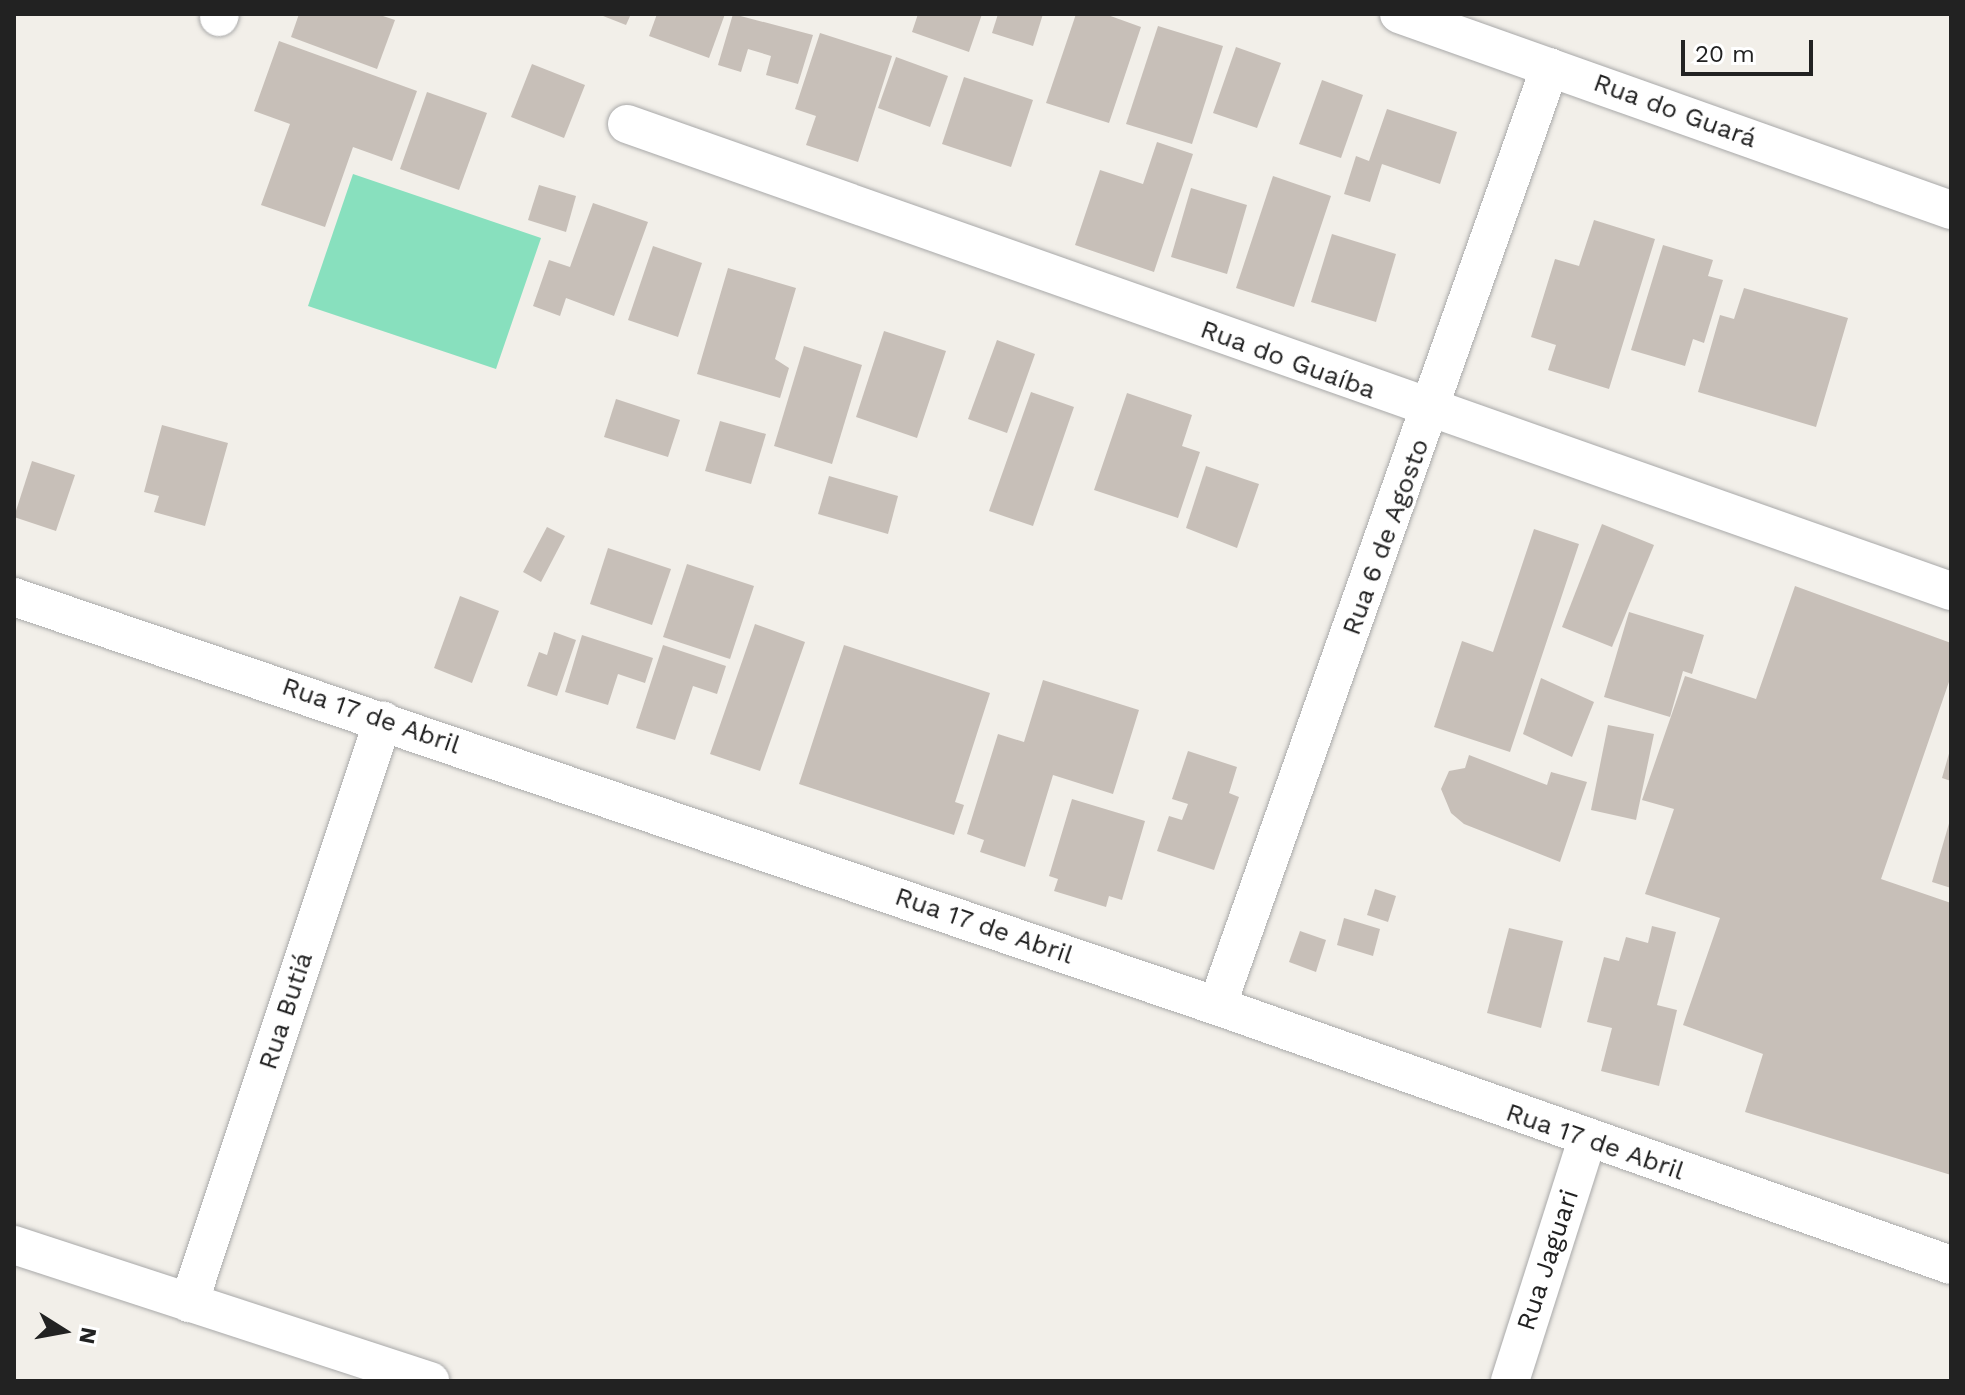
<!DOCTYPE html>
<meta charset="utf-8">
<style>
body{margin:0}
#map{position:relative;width:1965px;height:1395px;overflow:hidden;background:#f2efe9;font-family:"Work Sans",sans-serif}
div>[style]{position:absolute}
.pitch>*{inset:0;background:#88e0be}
.building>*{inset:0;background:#c7bfb8}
.roads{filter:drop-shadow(0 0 2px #a9a9a9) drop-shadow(0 0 2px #a9a9a9)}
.minor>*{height:38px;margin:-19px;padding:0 19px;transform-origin:19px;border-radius:19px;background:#fff}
span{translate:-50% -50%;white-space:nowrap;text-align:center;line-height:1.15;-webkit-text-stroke:7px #fff;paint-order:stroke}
.street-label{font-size:26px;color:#222}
.frame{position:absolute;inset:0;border:16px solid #222;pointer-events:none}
.north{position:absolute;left:24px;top:1291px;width:80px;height:80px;-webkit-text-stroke:6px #fff;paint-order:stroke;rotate:101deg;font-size:22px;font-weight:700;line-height:32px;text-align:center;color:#222}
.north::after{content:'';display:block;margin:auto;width:28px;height:36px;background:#222;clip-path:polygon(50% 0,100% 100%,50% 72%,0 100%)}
.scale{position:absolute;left:1681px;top:40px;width:132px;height:36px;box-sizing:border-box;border:4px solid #222;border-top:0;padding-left:10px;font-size:24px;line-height:28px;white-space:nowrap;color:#222;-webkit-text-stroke:6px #fff;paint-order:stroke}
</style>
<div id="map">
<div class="pitch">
<div style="clip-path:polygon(353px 174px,541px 238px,496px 369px,308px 306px)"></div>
</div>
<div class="building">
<div style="clip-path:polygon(299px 14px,377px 14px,395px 20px,377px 69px,291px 37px)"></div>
<div style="clip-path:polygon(598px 14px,631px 14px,626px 25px)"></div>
<div style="clip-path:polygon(657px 14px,725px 14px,709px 58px,649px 36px)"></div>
<div style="clip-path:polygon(733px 14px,813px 35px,798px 84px,766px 75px,771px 56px,748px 49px,741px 72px,718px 65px)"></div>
<div style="clip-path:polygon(918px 14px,982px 14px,969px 52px,912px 32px)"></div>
<div style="clip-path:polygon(998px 14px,1043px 14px,1033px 46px,992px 33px)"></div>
<div style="clip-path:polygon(1076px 14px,1105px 14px,1141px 27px,1109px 123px,1046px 103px)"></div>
<div style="clip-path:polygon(1158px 26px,1223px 46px,1192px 144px,1126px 124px)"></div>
<div style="clip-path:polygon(820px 33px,892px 56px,858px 162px,806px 145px,816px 116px,795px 109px)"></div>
<div style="clip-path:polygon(279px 41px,417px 91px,392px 161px,353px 147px,325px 227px,261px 205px,290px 124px,254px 111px)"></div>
<div style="clip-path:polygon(1236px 47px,1281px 63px,1257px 128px,1213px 113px)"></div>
<div style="clip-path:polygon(896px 57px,948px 76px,930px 127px,878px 108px)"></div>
<div style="clip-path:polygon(532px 64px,585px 85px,564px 138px,511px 117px)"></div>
<div style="clip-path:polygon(964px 77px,1033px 100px,1011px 167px,942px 144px)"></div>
<div style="clip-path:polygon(1322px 80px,1363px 95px,1341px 158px,1299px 144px)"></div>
<div style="clip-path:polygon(427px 92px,487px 113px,459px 190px,400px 169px)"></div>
<div style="clip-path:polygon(1387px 109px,1457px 132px,1440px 184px,1382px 164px,1370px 202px,1344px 194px,1356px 156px,1369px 161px)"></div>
<div style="clip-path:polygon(1157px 142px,1193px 154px,1154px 272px,1075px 245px,1100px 170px,1143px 184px)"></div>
<div style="clip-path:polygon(1273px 176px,1331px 196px,1294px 307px,1236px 288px)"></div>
<div style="clip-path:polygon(539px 185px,576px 196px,566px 232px,528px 220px)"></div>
<div style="clip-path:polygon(1191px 188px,1247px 205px,1227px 274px,1171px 257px)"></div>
<div style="clip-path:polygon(593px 203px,648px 222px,614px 316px,566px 298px,560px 316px,533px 306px,549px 260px,570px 267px)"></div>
<div style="clip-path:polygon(1594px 220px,1655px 239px,1609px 389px,1548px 370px,1556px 345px,1531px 337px,1555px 259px,1579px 266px)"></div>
<div style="clip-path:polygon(1332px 234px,1396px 254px,1376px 322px,1311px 302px)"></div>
<div style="clip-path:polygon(1663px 245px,1713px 260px,1708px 276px,1723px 280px,1704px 343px,1693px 339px,1685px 366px,1631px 350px)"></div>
<div style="clip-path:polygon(653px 246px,702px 263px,678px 337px,628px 320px)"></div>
<div style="clip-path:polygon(728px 268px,796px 288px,775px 359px,789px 368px,780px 398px,697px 374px)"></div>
<div style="clip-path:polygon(1744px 288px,1848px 318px,1816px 427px,1698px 392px,1720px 315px,1734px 319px)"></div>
<div style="clip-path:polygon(884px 331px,946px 351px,917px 438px,856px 417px)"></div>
<div style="clip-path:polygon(997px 340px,1035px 354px,1007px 433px,968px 419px)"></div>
<div style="clip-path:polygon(804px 346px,862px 365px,832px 464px,774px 446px)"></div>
<div style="clip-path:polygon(1031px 392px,1074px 407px,1033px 526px,989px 511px)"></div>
<div style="clip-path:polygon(1127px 393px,1192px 415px,1182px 446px,1200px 452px,1178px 518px,1094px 490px)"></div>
<div style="clip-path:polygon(616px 399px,680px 420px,668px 457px,604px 437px)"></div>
<div style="clip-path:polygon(720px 421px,766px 434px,751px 484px,705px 471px)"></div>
<div style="clip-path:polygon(162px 425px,228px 443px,205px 526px,154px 512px,159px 496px,144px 492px)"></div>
<div style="clip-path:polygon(32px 461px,75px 475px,56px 531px,14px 517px)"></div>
<div style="clip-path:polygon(1206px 466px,1259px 484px,1237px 548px,1186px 528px)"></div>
<div style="clip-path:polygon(829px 476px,898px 496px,888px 534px,818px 514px)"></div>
<div style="clip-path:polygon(1602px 524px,1654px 545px,1612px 647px,1562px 627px)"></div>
<div style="clip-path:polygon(547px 527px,565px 536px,541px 582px,523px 572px)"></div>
<div style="clip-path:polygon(1534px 529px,1579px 544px,1510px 752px,1434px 727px,1462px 641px,1493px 652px)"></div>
<div style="clip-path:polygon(608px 548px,671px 569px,652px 625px,590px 604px)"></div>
<div style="clip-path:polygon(687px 564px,754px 586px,730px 659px,663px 637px)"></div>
<div style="clip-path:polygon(1795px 586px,1951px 643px,1951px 676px,1881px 879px,1951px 903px,1951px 1175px,1745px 1112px,1763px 1054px,1683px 1025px,1720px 918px,1645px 894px,1674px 809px,1642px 800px,1685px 676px,1756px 699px)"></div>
<div style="clip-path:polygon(460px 596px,499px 611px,472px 683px,434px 668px)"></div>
<div style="clip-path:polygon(1629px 612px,1704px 635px,1692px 674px,1683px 671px,1670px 717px,1604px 697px)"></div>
<div style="clip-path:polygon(755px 624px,805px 642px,760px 771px,710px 754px)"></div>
<div style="clip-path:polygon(554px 632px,576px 640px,557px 696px,527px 686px,539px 652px,547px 655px)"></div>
<div style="clip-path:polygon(582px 635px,653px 658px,645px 683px,618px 674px,608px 705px,565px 692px)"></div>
<div style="clip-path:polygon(663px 645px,726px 666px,717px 694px,693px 686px,675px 740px,636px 728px)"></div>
<div style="clip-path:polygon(844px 645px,990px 693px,955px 802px,964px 805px,954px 835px,799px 784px)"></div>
<div style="clip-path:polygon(1541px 678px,1594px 702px,1572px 757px,1523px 734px)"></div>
<div style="clip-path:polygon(1043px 680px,1139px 710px,1113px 794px,1053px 775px,1025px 867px,980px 852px,984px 840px,967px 834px,998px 734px,1024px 742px)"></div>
<div style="clip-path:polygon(1608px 725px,1654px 734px,1636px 820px,1591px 810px)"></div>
<div style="clip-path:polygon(1950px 750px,1951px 750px,1951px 781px,1942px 778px)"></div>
<div style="clip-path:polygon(1188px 751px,1237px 767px,1229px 793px,1239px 797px,1214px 870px,1157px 851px,1169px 816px,1182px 820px,1188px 804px,1172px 799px)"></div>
<div style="clip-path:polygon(1469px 755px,1547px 785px,1551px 772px,1587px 782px,1560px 862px,1464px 824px,1451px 813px,1441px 789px,1449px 771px,1465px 768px)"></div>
<div style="clip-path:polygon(1072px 799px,1145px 821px,1122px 900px,1109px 896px,1106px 907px,1054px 891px,1058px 879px,1049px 876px)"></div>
<div style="clip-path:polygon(1950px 820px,1951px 820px,1951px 888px,1932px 882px)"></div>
<div style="clip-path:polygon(1375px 889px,1396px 896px,1388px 922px,1367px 915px)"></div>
<div style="clip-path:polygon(1344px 918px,1380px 929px,1373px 956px,1337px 945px)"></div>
<div style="clip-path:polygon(1652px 926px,1676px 932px,1657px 1005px,1677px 1010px,1659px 1086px,1601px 1071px,1612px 1028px,1587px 1022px,1604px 957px,1619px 961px,1626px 937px,1648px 943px)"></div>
<div style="clip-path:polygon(1509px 928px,1563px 941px,1541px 1028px,1487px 1013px)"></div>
<div style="clip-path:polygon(1300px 931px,1326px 940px,1316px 972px,1289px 962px)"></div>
</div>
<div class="roads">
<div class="minor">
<div style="left:1399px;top:14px;width:586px;rotate:19.55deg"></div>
<div style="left:219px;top:17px;width:3px;rotate:-72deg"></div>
<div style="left:627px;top:124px;width:1404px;rotate:19.43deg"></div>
<div style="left:14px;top:597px;width:1271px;rotate:18.78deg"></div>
<div style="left:1217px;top:1006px;width:778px;rotate:19.44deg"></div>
<div style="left:1217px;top:1006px;width:996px;rotate:-70.47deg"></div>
<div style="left:14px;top:1245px;width:438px;rotate:18.1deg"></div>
<div style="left:189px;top:1303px;width:614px;rotate:-71.59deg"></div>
<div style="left:1510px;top:1381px;width:253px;rotate:-72.3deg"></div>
</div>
</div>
<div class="street-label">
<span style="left:1675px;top:111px;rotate:20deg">Rua do Guará</span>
<span style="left:1288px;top:360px;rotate:20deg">Rua do Guaíba</span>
<span style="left:1386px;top:537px;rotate:-70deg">Rua 6 de Agosto</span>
<span style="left:371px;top:716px;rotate:19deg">Rua 17 de Abril</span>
<span style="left:984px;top:926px;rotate:19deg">Rua 17 de Abril</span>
<span style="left:286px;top:1011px;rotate:-72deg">Rua Butiá</span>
<span style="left:1595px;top:1142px;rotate:19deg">Rua 17 de Abril</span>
<span style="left:1548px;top:1260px;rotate:-72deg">Rua Jaguari</span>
</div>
<div class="frame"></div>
<div class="north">N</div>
<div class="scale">20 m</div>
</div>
